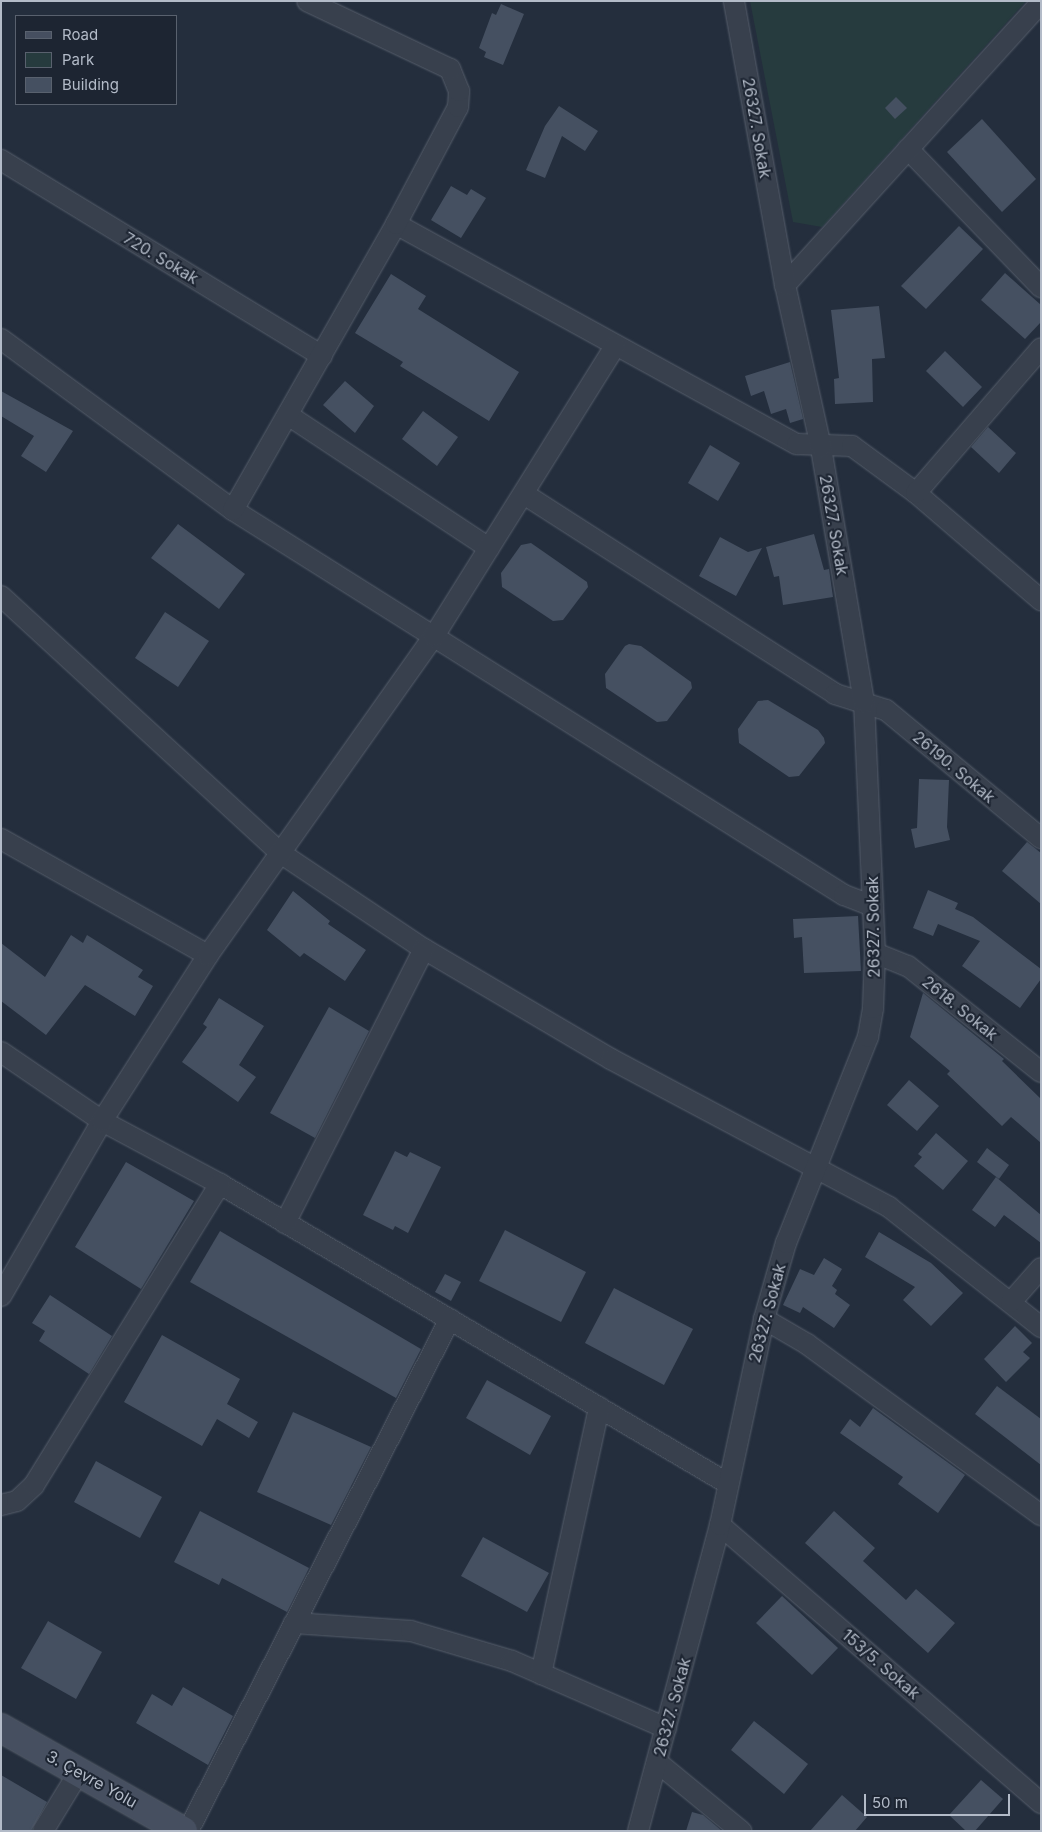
<!DOCTYPE html>
<meta charset="utf-8">
<style>
body{margin:0}
#map{position:relative;width:1042px;height:1832px;overflow:hidden;background:#242e3d;font-family:Inter,sans-serif}
div>[style]{position:absolute}
.green>*{inset:0;background:#263b3e}
.building>*{inset:0;background:#455061}
.roads{filter:drop-shadow(0 0 1px #565e6b) drop-shadow(0 0 1px #565e6b)}
.minor>*{height:20px;margin:-10px;padding:0 10px;transform-origin:10px;border-radius:10px;background:#38404d}
.secondary>*{height:28px;margin:-14px;padding:0 14px;transform-origin:14px;border-radius:14px;background:#464f60}
span{translate:-50% -50%;white-space:nowrap;text-align:center;line-height:1.15;-webkit-text-stroke:4px #1d2532;paint-order:stroke}
.street-label{font-size:16px;color:#b3bbc8}
.frame{position:absolute;inset:0;border:2px solid #b3bbc8;pointer-events:none}
.legend{position:absolute;left:15px;top:15px;width:162px;height:90px;box-sizing:border-box;background:#1d2532;border:1px solid #59616e;margin:0;padding:6px 9px;list-style:none;font-size:15px;color:#b3bbc8}
.legend li{display:flex;align-items:center;gap:10px;height:25px}
.legend b{width:25px;border:1px solid #59616e}
.scale{position:absolute;left:864px;top:1794px;width:146px;height:22px;box-sizing:border-box;border:2px solid #b3bbc8;border-top:0;padding-left:6px;font-size:15px;line-height:18px;white-space:nowrap;color:#b3bbc8;-webkit-text-stroke:4px #1d2532;paint-order:stroke}
</style>
<div id="map">
<div class="green">
<div style="clip-path:polygon(750px 1px,1026px 1px,822px 227px,793px 222px)"></div>
</div>
<div class="building">
<div style="clip-path:polygon(501px 4px,524px 14px,503px 65px,484px 57px,486px 52px,479px 48px,492px 13px,496px 15px)"></div>
<div style="clip-path:polygon(896px 97px,907px 108px,895px 119px,885px 108px)"></div>
<div style="clip-path:polygon(559px 106px,598px 131px,585px 151px,562px 136px,545px 178px,526px 170px,545px 126px)"></div>
<div style="clip-path:polygon(982px 119px,1036px 179px,1002px 212px,947px 152px)"></div>
<div style="clip-path:polygon(451px 186px,467px 195px,471px 189px,486px 198px,461px 238px,431px 220px)"></div>
<div style="clip-path:polygon(959px 226px,983px 249px,926px 309px,901px 286px)"></div>
<div style="clip-path:polygon(1005px 273px,1041px 305px,1041px 322px,1025px 339px,981px 300px)"></div>
<div style="clip-path:polygon(391px 274px,426px 296px,418px 309px,519px 372px,489px 421px,400px 366px,403px 362px,355px 333px)"></div>
<div style="clip-path:polygon(879px 306px,885px 358px,872px 359px,873px 402px,835px 404px,834px 379px,839px 378px,831px 310px)"></div>
<div style="clip-path:polygon(945px 351px,982px 387px,963px 407px,926px 371px)"></div>
<div style="clip-path:polygon(790px 362px,803px 419px,790px 423px,786px 409px,771px 414px,764px 391px,751px 396px,745px 376px)"></div>
<div style="clip-path:polygon(345px 381px,374px 406px,355px 433px,323px 405px)"></div>
<div style="clip-path:polygon(1px 391px,73px 431px,46px 472px,21px 456px,34px 436px,1px 416px)"></div>
<div style="clip-path:polygon(423px 411px,458px 437px,437px 466px,402px 439px)"></div>
<div style="clip-path:polygon(988px 427px,1016px 453px,999px 473px,971px 447px)"></div>
<div style="clip-path:polygon(710px 445px,740px 463px,718px 501px,688px 483px)"></div>
<div style="clip-path:polygon(178px 524px,245px 574px,219px 609px,151px 558px)"></div>
<div style="clip-path:polygon(814px 534px,824px 570px,829px 569px,833px 597px,783px 605px,779px 576px,774px 577px,766px 547px)"></div>
<div style="clip-path:polygon(720px 537px,748px 552px,762px 548px,736px 596px,699px 576px)"></div>
<div style="clip-path:polygon(531px 543px,587px 582px,588px 587px,563px 620px,553px 621px,502px 587px,501px 573px,521px 545px)"></div>
<div style="clip-path:polygon(165px 612px,209px 641px,178px 687px,135px 658px)"></div>
<div style="clip-path:polygon(629px 644px,641px 646px,691px 682px,692px 688px,667px 721px,657px 722px,606px 688px,605px 674px,625px 646px)"></div>
<div style="clip-path:polygon(768px 700px,818px 730px,824px 738px,825px 743px,799px 776px,789px 777px,739px 743px,738px 729px,758px 701px)"></div>
<div style="clip-path:polygon(919px 779px,949px 780px,947px 827px,950px 840px,915px 848px,911px 829px,917px 828px)"></div>
<div style="clip-path:polygon(1027px 842px,1041px 853px,1041px 904px,1002px 871px)"></div>
<div style="clip-path:polygon(928px 890px,958px 903px,955px 909px,973px 917px,1041px 969px,1041px 979px,1020px 1008px,962px 966px,980px 941px,938px 924px,933px 936px,913px 928px)"></div>
<div style="clip-path:polygon(293px 891px,330px 921px,328px 924px,366px 950px,345px 981px,304px 953px,300px 957px,267px 930px)"></div>
<div style="clip-path:polygon(858px 916px,861px 971px,804px 973px,802px 937px,794px 938px,793px 919px)"></div>
<div style="clip-path:polygon(71px 935px,83px 943px,87px 935px,143px 970px,138px 977px,153px 986px,135px 1016px,85px 985px,46px 1035px,1px 1001px,1px 943px,45px 977px)"></div>
<div style="clip-path:polygon(923px 993px,1004px 1059px,1002px 1061px,1041px 1099px,1041px 1143px,1011px 1117px,1002px 1126px,947px 1074px,950px 1071px,910px 1037px)"></div>
<div style="clip-path:polygon(219px 998px,264px 1026px,239px 1065px,256px 1077px,238px 1102px,182px 1062px,207px 1027px,203px 1024px)"></div>
<div style="clip-path:polygon(329px 1007px,369px 1031px,315px 1138px,270px 1113px)"></div>
<div style="clip-path:polygon(909px 1080px,939px 1106px,917px 1131px,887px 1105px)"></div>
<div style="clip-path:polygon(936px 1133px,968px 1161px,943px 1190px,914px 1166px,922px 1157px,918px 1154px)"></div>
<div style="clip-path:polygon(987px 1148px,1009px 1165px,999px 1179px,977px 1162px)"></div>
<div style="clip-path:polygon(395px 1151px,407px 1157px,410px 1152px,441px 1167px,408px 1233px,395px 1226px,393px 1230px,363px 1215px)"></div>
<div style="clip-path:polygon(126px 1162px,194px 1201px,141px 1289px,75px 1247px)"></div>
<div style="clip-path:polygon(996px 1177px,1041px 1215px,1041px 1243px,1004px 1215px,995px 1227px,972px 1210px)"></div>
<div style="clip-path:polygon(505px 1230px,586px 1272px,561px 1322px,479px 1281px)"></div>
<div style="clip-path:polygon(220px 1231px,421px 1349px,396px 1398px,190px 1282px)"></div>
<div style="clip-path:polygon(879px 1232px,931px 1263px,963px 1293px,931px 1326px,903px 1300px,915px 1287px,865px 1257px)"></div>
<div style="clip-path:polygon(824px 1258px,842px 1269px,832px 1286px,837px 1290px,835px 1294px,850px 1305px,834px 1328px,803px 1307px,800px 1313px,783px 1305px,800px 1269px,814px 1275px)"></div>
<div style="clip-path:polygon(445px 1274px,461px 1282px,451px 1301px,435px 1292px)"></div>
<div style="clip-path:polygon(614px 1288px,693px 1329px,664px 1385px,585px 1343px)"></div>
<div style="clip-path:polygon(50px 1295px,112px 1336px,89px 1374px,39px 1341px,45px 1331px,32px 1323px)"></div>
<div style="clip-path:polygon(1015px 1326px,1032px 1343px,1023px 1352px,1030px 1358px,1006px 1382px,984px 1359px)"></div>
<div style="clip-path:polygon(162px 1335px,240px 1379px,227px 1404px,258px 1422px,249px 1438px,217px 1419px,202px 1446px,124px 1402px)"></div>
<div style="clip-path:polygon(487px 1380px,551px 1416px,530px 1455px,466px 1418px)"></div>
<div style="clip-path:polygon(997px 1386px,1041px 1419px,1041px 1465px,975px 1414px)"></div>
<div style="clip-path:polygon(873px 1408px,965px 1475px,938px 1513px,898px 1484px,903px 1477px,840px 1433px,850px 1419px,860px 1427px)"></div>
<div style="clip-path:polygon(293px 1412px,371px 1447px,331px 1525px,257px 1492px)"></div>
<div style="clip-path:polygon(96px 1461px,162px 1497px,140px 1538px,74px 1502px)"></div>
<div style="clip-path:polygon(200px 1511px,309px 1568px,287px 1612px,222px 1578px,219px 1585px,174px 1562px)"></div>
<div style="clip-path:polygon(834px 1511px,875px 1548px,863px 1561px,906px 1600px,916px 1589px,955px 1623px,928px 1653px,805px 1543px)"></div>
<div style="clip-path:polygon(483px 1537px,549px 1573px,527px 1612px,461px 1576px)"></div>
<div style="clip-path:polygon(782px 1596px,838px 1648px,812px 1675px,756px 1623px)"></div>
<div style="clip-path:polygon(48px 1621px,102px 1652px,76px 1699px,21px 1668px)"></div>
<div style="clip-path:polygon(183px 1687px,233px 1716px,208px 1765px,136px 1723px,152px 1694px,172px 1706px)"></div>
<div style="clip-path:polygon(754px 1721px,808px 1764px,784px 1794px,731px 1750px)"></div>
<div style="clip-path:polygon(1px 1775px,47px 1802px,31px 1831px,1px 1831px)"></div>
<div style="clip-path:polygon(981px 1780px,1003px 1799px,975px 1831px,966px 1831px,949px 1815px)"></div>
<div style="clip-path:polygon(842px 1795px,867px 1817px,855px 1831px,810px 1831px)"></div>
<div style="clip-path:polygon(692px 1812px,703px 1815px,722px 1831px,686px 1831px)"></div>
</div>
<div class="roads">
<div class="minor">
<div style="left:908px;top:149px;width:192px;rotate:46.1deg"></div>
<div style="left:1px;top:160px;width:376px;rotate:31.4deg"></div>
<div style="left:396px;top:224px;width:457px;rotate:28.8deg"></div>
<div style="left:797px;top:444px;width:55px;rotate:2.1deg"></div>
<div style="left:852px;top:446px;width:79px;rotate:36.3deg"></div>
<div style="left:916px;top:493px;width:165px;rotate:40.6deg"></div>
<div style="left:785px;top:285px;width:381px;rotate:-47.8deg"></div>
<div style="left:1px;top:339px;width:288px;rotate:36.4deg"></div>
<div style="left:233px;top:510px;width:722px;rotate:32.22deg"></div>
<div style="left:844px;top:895px;width:31px;rotate:21deg"></div>
<div style="left:288px;top:415px;width:241px;rotate:33.5deg"></div>
<div style="left:916px;top:493px;width:191px;rotate:-49.2deg"></div>
<div style="left:524px;top:494px;width:370px;rotate:32.7deg"></div>
<div style="left:835px;top:694px;width:53px;rotate:17.4deg"></div>
<div style="left:886px;top:710px;width:201px;rotate:39.6deg"></div>
<div style="left:233px;top:510px;width:329px;rotate:-60.3deg"></div>
<div style="left:396px;top:224px;width:132px;rotate:-62.1deg"></div>
<div style="left:458px;top:107px;width:16px;rotate:-86deg"></div>
<div style="left:459px;top:91px;width:24px;rotate:-112deg"></div>
<div style="left:450px;top:69px;width:158px;rotate:-154.6deg"></div>
<div style="left:1px;top:596px;width:381px;rotate:42.6deg"></div>
<div style="left:282px;top:854px;width:171px;rotate:33.8deg"></div>
<div style="left:424px;top:949px;width:217px;rotate:30.5deg"></div>
<div style="left:611px;top:1059px;width:315px;rotate:28deg"></div>
<div style="left:889px;top:1207px;width:194px;rotate:38.3deg"></div>
<div style="left:1px;top:839px;width:237px;rotate:29.3deg"></div>
<div style="left:875px;top:953px;width:35px;rotate:22deg"></div>
<div style="left:908px;top:966px;width:170px;rotate:38.6deg"></div>
<div style="left:1px;top:1052px;width:122px;rotate:34.3deg"></div>
<div style="left:102px;top:1121px;width:134px;rotate:28.1deg"></div>
<div style="left:220px;top:1184px;width:589px;rotate:30.53deg"></div>
<div style="left:285px;top:1223px;width:307px;rotate:-63.1deg"></div>
<div style="left:1px;top:1296px;width:202px;rotate:-60deg"></div>
<div style="left:102px;top:1121px;width:197px;rotate:-57.4deg"></div>
<div style="left:208px;top:955px;width:391px;rotate:-54.7deg"></div>
<div style="left:434px;top:636px;width:342px;rotate:-58deg"></div>
<div style="left:1011px;top:1302px;width:45px;rotate:-48.6deg"></div>
<div style="left:764px;top:1319px;width:50px;rotate:30.2deg"></div>
<div style="left:807px;top:1344px;width:290px;rotate:36.2deg"></div>
<div style="left:1px;top:1505px;width:16px;rotate:-14deg"></div>
<div style="left:17px;top:1501px;width:23px;rotate:-43deg"></div>
<div style="left:34px;top:1485px;width:354px;rotate:-58.3deg"></div>
<div style="left:720px;top:1525px;width:425px;rotate:40.9deg"></div>
<div style="left:294px;top:1623px;width:117px;rotate:3.9deg"></div>
<div style="left:411px;top:1631px;width:105px;rotate:16.5deg"></div>
<div style="left:512px;top:1661px;width:168px;rotate:23.5deg"></div>
<div style="left:541px;top:1674px;width:273px;rotate:-77.7deg"></div>
<div style="left:657px;top:1762px;width:109px;rotate:39.4deg"></div>
<div style="left:43px;top:1831px;width:69px;rotate:-58.6deg"></div>
<div style="left:188px;top:1831px;width:575px;rotate:-62.9deg"></div>
<div style="left:638px;top:1831px;width:317px;rotate:-75deg"></div>
<div style="left:720px;top:1525px;width:211px;rotate:-77.9deg"></div>
<div style="left:764px;top:1319px;width:79px;rotate:-73.9deg"></div>
<div style="left:786px;top:1243px;width:222px;rotate:-68.3deg"></div>
<div style="left:868px;top:1037px;width:29px;rotate:-80deg"></div>
<div style="left:873px;top:1008px;width:55px;rotate:-87.9deg"></div>
<div style="left:875px;top:953px;width:251px;rotate:-92.5deg"></div>
<div style="left:864px;top:702px;width:259px;rotate:-99.6deg"></div>
<div style="left:821px;top:447px;width:166px;rotate:-102.5deg"></div>
<div style="left:785px;top:285px;width:289px;rotate:-100.2deg"></div>
</div>
<div class="secondary">
<div style="left:1px;top:1728px;width:209px;rotate:29.5deg"></div>
</div>
</div>
<div class="street-label">
<span style="left:757px;top:128px;rotate:80deg">26327. Sokak</span>
<span style="left:161px;top:258px;rotate:31deg">720. Sokak</span>
<span style="left:834px;top:525px;rotate:80deg">26327. Sokak</span>
<span style="left:954px;top:767px;rotate:40deg">26190. Sokak</span>
<span style="left:873px;top:927px;rotate:-91deg">26327. Sokak</span>
<span style="left:960px;top:1008px;rotate:39deg">2618. Sokak</span>
<span style="left:767px;top:1313px;rotate:-75deg">26327. Sokak</span>
<span style="left:881px;top:1664px;rotate:41deg">153/5. Sokak</span>
<span style="left:672px;top:1707px;rotate:-75deg">26327. Sokak</span>
<span style="left:92px;top:1779px;rotate:29deg">3. Çevre Yolu</span>
</div>
<div class="frame"></div>
<ul class="legend">
<li><b style="height:6px;background:#464f60"></b>Road</li>
<li><b style="height:14px;background:#263b3e"></b>Park</li>
<li><b style="height:14px;background:#455061"></b>Building</li>
</ul>
<div class="scale">50 m</div>
</div>
